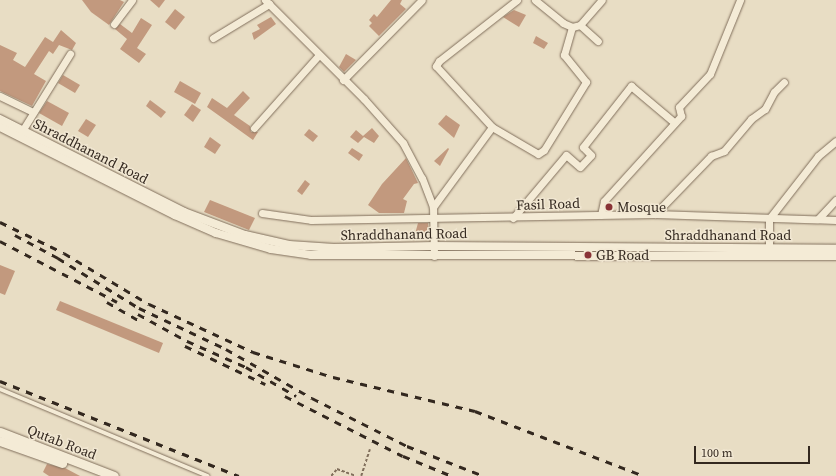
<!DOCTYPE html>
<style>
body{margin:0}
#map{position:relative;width:836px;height:476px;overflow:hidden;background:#e8ddc4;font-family:"Source Serif 4",serif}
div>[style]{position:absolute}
.building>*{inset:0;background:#c2997e}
.path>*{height:1.5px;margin-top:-0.75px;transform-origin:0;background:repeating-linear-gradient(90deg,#816f5c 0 3px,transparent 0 5px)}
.roads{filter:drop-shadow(0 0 1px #816f5c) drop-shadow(0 0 1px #816f5c)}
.service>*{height:3.5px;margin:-1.75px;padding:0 1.75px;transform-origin:1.75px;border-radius:1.75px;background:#f4ebd6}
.minor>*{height:7px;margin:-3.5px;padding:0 3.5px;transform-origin:3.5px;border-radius:3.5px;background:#f4ebd6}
.tertiary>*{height:8px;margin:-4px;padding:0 4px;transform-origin:4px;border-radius:4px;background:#f4ebd6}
.secondary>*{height:9px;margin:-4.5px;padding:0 4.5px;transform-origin:4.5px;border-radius:4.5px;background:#f4ebd6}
.rail>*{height:2.5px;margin-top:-1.25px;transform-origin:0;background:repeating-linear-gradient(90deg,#33281f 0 7px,transparent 0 14px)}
.dots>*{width:11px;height:11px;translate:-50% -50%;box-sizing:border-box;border:2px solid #f1e7d2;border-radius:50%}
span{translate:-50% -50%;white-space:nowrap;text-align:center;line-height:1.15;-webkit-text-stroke:3px #f1e7d2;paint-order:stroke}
.street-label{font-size:14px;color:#33281f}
.poi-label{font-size:14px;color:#33281f}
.left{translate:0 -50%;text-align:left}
.scale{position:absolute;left:694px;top:446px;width:116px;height:18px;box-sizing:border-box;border:2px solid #33281f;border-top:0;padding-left:5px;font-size:12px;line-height:14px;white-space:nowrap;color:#33281f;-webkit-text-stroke:3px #f1e7d2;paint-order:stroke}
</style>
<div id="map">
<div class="building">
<div style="clip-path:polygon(82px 0,120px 0,124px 2px,109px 25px,91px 12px)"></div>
<div style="clip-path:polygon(150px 0,165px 0,159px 8px)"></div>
<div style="clip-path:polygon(391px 0,402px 0,400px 4px,406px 9px,379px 36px,369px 26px,372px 23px,369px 20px,374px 14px,377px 17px)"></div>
<div style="clip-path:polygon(175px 9px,185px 17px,175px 30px,165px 22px)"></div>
<div style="clip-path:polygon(514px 10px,526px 15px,519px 27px,503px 17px)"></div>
<div style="clip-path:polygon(271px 17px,276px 24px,254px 40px,252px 33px,260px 29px,257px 25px)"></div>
<div style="clip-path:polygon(141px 18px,152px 25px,137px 48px,146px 54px,139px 63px,120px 49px,127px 39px,115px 29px,120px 24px,132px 33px)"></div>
<div style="clip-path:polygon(61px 30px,76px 43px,72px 50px,59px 45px,53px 54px,49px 51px,34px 74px,46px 81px,32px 106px,0 91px,0 45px,17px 53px,13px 60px,25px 67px,45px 37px,53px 42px)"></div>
<div style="clip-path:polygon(536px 36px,548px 43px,544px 49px,533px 43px)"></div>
<div style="clip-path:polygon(346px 54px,356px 60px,344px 72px,339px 67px)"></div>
<div style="clip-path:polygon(63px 75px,80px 85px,75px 93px,58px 83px)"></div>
<div style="clip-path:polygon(180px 81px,201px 93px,195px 104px,174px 92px)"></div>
<div style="clip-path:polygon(243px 91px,250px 98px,234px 115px,250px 126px,251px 132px,258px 132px,253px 140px,207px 107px,212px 98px,227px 108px)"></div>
<div style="clip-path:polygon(150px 100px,166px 112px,161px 118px,146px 106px)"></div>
<div style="clip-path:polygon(47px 101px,69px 113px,62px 126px,39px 113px)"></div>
<div style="clip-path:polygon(192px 104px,201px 110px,193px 122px,184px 115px)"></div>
<div style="clip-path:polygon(446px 115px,460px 125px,454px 138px,438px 124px)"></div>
<div style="clip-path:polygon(86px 119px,96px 125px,88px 137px,78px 131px)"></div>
<div style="clip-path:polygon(372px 128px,379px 136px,374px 143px,364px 137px,358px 143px,350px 137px,356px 130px,363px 136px)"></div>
<div style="clip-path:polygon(309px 129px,318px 136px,313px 142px,304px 135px)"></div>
<div style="clip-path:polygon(210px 137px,221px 145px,215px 154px,204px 147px)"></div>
<div style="clip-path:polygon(352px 148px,363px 155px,359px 161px,348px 153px)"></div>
<div style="clip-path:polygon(448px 148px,449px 149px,440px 166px,434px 161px)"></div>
<div style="clip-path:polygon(406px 158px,418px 183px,414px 184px,403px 199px,407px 201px,404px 213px,379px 213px,368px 205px,382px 184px)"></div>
<div style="clip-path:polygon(305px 180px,310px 184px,302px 195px,297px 191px)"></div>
<div style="clip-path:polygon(210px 200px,255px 218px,249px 230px,204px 212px)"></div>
<div style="clip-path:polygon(418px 223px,428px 223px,429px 234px,415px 234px)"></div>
<div style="clip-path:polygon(0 265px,15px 271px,5px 295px,0 293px)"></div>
<div style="clip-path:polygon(60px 301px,163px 343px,159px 353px,56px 310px)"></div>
<div style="clip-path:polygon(47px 464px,65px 468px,80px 476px,49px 476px,43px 472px)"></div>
</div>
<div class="path">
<div style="left:331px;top:476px;width:9px;rotate:-49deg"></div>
<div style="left:337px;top:469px;width:20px;rotate:20deg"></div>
<div style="left:361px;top:476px;width:28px;rotate:-72deg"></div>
</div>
<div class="roads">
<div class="service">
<div style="left:0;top:389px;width:225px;rotate:22.7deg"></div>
</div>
<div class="minor">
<div style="left:265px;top:0;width:140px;rotate:45deg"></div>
<div style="left:364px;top:99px;width:59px;rotate:48.4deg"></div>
<div style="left:403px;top:143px;width:40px;rotate:62deg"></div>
<div style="left:422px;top:178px;width:31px;rotate:69deg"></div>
<div style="left:433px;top:207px;width:49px;rotate:88.8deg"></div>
<div style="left:517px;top:0;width:99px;rotate:142deg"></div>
<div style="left:439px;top:61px;width:6px;rotate:121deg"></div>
<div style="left:436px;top:66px;width:83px;rotate:47.4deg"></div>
<div style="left:492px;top:127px;width:53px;rotate:30.4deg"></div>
<div style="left:538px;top:154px;width:7px;rotate:-34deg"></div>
<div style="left:544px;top:150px;width:80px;rotate:-58.3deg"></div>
<div style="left:586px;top:82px;width:35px;rotate:-129deg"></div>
<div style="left:564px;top:55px;width:29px;rotate:-74deg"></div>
<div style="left:535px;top:0;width:36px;rotate:39deg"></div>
<div style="left:563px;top:23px;width:10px;rotate:24deg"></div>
<div style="left:572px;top:27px;width:8px;rotate:-14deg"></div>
<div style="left:580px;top:25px;width:33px;rotate:-49deg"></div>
<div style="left:114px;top:24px;width:30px;rotate:-53deg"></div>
<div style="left:580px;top:25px;width:24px;rotate:42deg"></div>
<div style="left:213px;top:38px;width:66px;rotate:-31.3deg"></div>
<div style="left:343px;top:80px;width:112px;rotate:-45.4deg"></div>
<div style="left:0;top:96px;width:37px;rotate:26deg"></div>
<div style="left:254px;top:128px;width:96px;rotate:-48.4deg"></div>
<div style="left:22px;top:131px;width:91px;rotate:-58.1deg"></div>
<div style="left:433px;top:207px;width:99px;rotate:-53.6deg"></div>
<div style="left:262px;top:213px;width:49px;rotate:8.1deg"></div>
<div style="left:311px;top:220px;width:344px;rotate:-1deg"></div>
<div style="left:655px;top:214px;width:181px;rotate:1.9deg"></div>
<div style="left:655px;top:214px;width:81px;rotate:-46deg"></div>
<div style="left:711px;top:156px;width:14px;rotate:-21deg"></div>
<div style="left:724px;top:151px;width:42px;rotate:-49.8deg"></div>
<div style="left:751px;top:119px;width:17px;rotate:-36deg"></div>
<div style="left:765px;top:109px;width:19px;rotate:-62deg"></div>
<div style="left:774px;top:92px;width:14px;rotate:-45deg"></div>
<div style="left:601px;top:215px;width:14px;rotate:-78deg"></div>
<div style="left:604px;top:201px;width:115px;rotate:-47.8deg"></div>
<div style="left:681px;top:116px;width:9px;rotate:-103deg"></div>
<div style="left:679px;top:107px;width:45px;rotate:-46.8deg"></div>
<div style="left:710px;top:74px;width:80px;rotate:-67.9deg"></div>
<div style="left:513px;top:218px;width:82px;rotate:-49.9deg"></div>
<div style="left:566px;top:155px;width:18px;rotate:41deg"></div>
<div style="left:580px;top:167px;width:16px;rotate:-47deg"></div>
<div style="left:591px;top:155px;width:11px;rotate:-135deg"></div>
<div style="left:583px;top:147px;width:78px;rotate:-51.8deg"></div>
<div style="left:631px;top:86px;width:57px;rotate:40.1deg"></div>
<div style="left:818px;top:219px;width:26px;rotate:-47deg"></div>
<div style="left:769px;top:248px;width:29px;rotate:-90deg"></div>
<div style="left:769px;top:219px;width:80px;rotate:-52.1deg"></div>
<div style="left:818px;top:156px;width:23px;rotate:-40deg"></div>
</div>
<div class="tertiary">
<div style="left:0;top:119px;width:206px;rotate:26.8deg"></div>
<div style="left:184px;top:212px;width:65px;rotate:20.7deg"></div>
<div style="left:245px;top:235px;width:45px;rotate:12.8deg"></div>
<div style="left:289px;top:245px;width:45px;rotate:3.8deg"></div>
<div style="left:334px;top:248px;width:101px;rotate:-1.1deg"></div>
<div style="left:435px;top:246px;width:401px;rotate:0.4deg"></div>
<div style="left:0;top:127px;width:196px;rotate:26.7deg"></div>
<div style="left:175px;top:215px;width:45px;rotate:23.7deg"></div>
<div style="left:216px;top:233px;width:57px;rotate:16.2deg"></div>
<div style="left:271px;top:249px;width:40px;rotate:8.5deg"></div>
<div style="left:311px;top:255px;width:525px;rotate:0.11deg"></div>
</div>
<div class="secondary">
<div style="left:0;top:432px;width:122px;rotate:21.1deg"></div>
<div style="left:0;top:441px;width:66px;rotate:19.5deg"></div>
</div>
</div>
<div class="rail">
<div style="left:0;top:222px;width:71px;rotate:25.8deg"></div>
<div style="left:64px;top:253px;width:99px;rotate:31deg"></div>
<div style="left:149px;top:304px;width:115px;rotate:24.8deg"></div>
<div style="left:253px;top:352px;width:84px;rotate:17.4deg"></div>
<div style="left:333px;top:377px;width:146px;rotate:13.5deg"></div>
<div style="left:475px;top:411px;width:181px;rotate:21deg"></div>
<div style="left:15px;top:235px;width:49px;rotate:28.1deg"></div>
<div style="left:58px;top:258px;width:95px;rotate:31.7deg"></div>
<div style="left:139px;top:308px;width:96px;rotate:25.2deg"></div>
<div style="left:226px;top:349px;width:99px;rotate:29.7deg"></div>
<div style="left:312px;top:398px;width:106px;rotate:26.8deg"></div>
<div style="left:407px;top:446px;width:83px;rotate:21.3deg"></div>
<div style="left:0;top:241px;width:132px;rotate:27.5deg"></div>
<div style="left:107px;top:302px;width:39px;rotate:30deg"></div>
<div style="left:138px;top:314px;width:56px;rotate:28.9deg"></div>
<div style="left:187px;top:341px;width:64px;rotate:23.8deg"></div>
<div style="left:246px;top:367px;width:58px;rotate:30.1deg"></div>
<div style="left:185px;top:346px;width:89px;rotate:25.4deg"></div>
<div style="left:0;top:381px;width:257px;rotate:21.7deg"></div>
<div style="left:285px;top:396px;width:132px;rotate:27deg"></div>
<div style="left:403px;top:456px;width:53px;rotate:22.2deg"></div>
</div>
<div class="dots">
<div style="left:609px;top:207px;background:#893336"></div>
<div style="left:588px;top:255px;background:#893336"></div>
</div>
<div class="street-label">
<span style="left:91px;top:151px;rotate:27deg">Shraddhanand Road</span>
<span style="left:548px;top:204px;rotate:-2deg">Fasil Road</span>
<span style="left:404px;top:234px;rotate:-1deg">Shraddhanand Road</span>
<span style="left:728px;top:235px">Shraddhanand Road</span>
<span style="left:62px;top:442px;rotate:21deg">Qutab Road</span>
</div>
<div class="poi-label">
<span class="left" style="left:617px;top:207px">Mosque</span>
<span class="left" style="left:596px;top:255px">GB Road</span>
</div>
<div class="scale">100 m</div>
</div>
